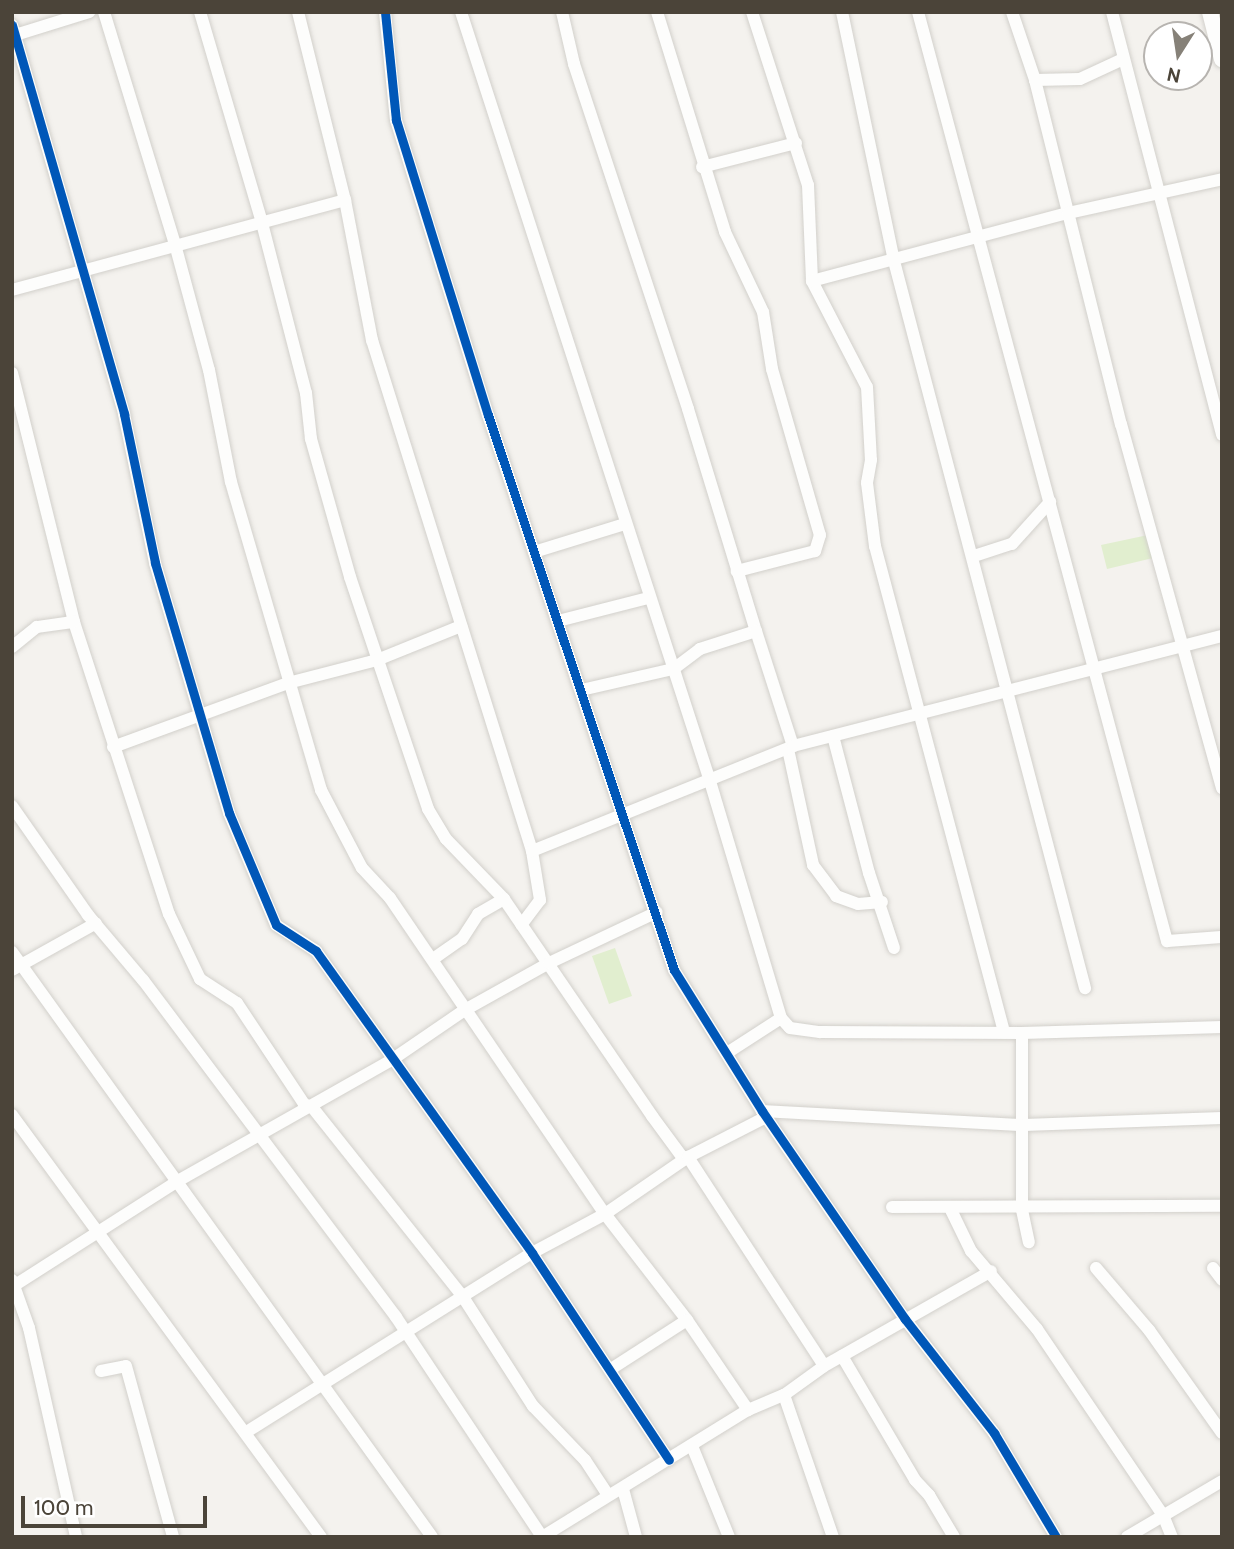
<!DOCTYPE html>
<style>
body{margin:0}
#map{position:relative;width:1234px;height:1549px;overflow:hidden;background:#f4f2ee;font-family:Cabin,sans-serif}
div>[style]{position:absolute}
.green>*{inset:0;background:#e1eecf}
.roads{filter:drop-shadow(0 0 2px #d2d0cb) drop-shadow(0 0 2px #d2d0cb)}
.minor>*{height:12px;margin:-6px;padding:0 6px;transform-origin:6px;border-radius:6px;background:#fdfdfc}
.tertiary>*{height:16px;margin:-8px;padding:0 8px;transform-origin:8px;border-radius:8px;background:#fdfdfc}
.cycleway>*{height:9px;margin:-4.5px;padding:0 4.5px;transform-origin:4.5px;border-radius:4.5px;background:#0057b8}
span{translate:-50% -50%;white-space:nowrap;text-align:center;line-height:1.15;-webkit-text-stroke:6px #fff;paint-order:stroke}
.frame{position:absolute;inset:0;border:14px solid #4b4439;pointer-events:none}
.north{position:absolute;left:1143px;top:21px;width:70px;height:70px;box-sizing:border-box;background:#fff;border:2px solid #b7b4b0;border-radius:50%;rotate:192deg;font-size:19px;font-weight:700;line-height:28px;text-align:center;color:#4b4439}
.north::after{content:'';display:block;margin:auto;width:24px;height:32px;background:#868178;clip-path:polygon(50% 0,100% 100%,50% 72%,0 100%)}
.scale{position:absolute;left:21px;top:1496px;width:186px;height:32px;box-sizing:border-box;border:4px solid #4b4439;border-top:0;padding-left:9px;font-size:21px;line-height:24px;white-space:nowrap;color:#4b4439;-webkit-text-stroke:5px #fff;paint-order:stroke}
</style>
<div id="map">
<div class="green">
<div style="clip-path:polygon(1148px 535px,1153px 558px,1107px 569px,1101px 545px)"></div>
<div style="clip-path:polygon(615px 948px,632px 996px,609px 1004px,592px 956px)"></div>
</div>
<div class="roads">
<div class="minor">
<div style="left:104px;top:12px;width:247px;rotate:73deg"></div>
<div style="left:176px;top:248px;width:126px;rotate:74.9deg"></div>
<div style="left:209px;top:370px;width:114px;rotate:78.9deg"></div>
<div style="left:231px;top:482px;width:321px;rotate:73.7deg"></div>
<div style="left:321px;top:790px;width:88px;rotate:62.3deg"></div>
<div style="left:362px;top:868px;width:41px;rotate:47deg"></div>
<div style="left:390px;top:898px;width:382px;rotate:55.8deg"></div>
<div style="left:605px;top:1214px;width:134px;rotate:52.3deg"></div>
<div style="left:687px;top:1320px;width:109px;rotate:55.9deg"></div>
<div style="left:200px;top:12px;width:220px;rotate:73.6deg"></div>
<div style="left:262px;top:223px;width:176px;rotate:75.5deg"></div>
<div style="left:306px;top:393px;width:46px;rotate:83.8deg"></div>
<div style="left:311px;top:439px;width:143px;rotate:74.2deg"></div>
<div style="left:350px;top:577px;width:245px;rotate:71.4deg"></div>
<div style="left:428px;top:809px;width:35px;rotate:59deg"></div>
<div style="left:446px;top:839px;width:83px;rotate:46deg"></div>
<div style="left:504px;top:899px;width:263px;rotate:55.7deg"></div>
<div style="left:652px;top:1116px;width:52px;rotate:53.6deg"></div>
<div style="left:683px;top:1158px;width:5px;rotate:-11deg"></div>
<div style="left:688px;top:1157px;width:249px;rotate:56.9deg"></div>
<div style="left:298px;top:12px;width:194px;rotate:76deg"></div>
<div style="left:345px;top:200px;width:143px;rotate:79.1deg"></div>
<div style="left:372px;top:340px;width:535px;rotate:72.61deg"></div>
<div style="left:532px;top:851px;width:50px;rotate:80.7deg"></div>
<div style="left:540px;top:900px;width:31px;rotate:127deg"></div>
<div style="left:385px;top:12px;width:109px;rotate:84.2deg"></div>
<div style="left:396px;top:120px;width:309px;rotate:72.7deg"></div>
<div style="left:488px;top:415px;width:585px;rotate:71.47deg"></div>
<div style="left:674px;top:970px;width:166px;rotate:58deg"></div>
<div style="left:762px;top:1111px;width:252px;rotate:55.5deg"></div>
<div style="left:905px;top:1319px;width:145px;rotate:52deg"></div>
<div style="left:994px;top:1433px;width:121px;rotate:59.2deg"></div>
<div style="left:461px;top:12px;width:805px;rotate:72.06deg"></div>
<div style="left:709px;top:778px;width:251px;rotate:73.3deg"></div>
<div style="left:781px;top:1018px;width:13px;rotate:48deg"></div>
<div style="left:790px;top:1028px;width:30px;rotate:8deg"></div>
<div style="left:820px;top:1032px;width:202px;rotate:0.3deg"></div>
<div style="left:1022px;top:1033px;width:200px;rotate:-1.7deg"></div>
<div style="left:562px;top:12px;width:53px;rotate:77deg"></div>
<div style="left:574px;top:64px;width:363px;rotate:71.7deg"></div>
<div style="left:688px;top:409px;width:232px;rotate:73deg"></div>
<div style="left:756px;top:631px;width:59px;rotate:162.2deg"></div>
<div style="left:700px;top:649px;width:34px;rotate:143deg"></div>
<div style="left:673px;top:669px;width:94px;rotate:167.1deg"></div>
<div style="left:657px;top:12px;width:230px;rotate:72.8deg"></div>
<div style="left:725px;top:232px;width:89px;rotate:64.6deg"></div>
<div style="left:763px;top:312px;width:58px;rotate:81deg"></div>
<div style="left:772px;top:369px;width:173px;rotate:73.9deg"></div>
<div style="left:820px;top:535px;width:17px;rotate:107deg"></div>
<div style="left:815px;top:551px;width:81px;rotate:165.6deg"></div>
<div style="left:752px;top:12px;width:182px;rotate:72.1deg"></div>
<div style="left:808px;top:185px;width:96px;rotate:87.6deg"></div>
<div style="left:812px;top:281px;width:119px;rotate:62.6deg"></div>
<div style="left:867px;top:387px;width:73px;rotate:86.9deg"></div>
<div style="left:871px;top:460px;width:23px;rotate:100deg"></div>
<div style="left:867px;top:483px;width:64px;rotate:82.8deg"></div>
<div style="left:875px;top:546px;width:503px;rotate:75.13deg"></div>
<div style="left:842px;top:12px;width:254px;rotate:78.2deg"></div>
<div style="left:894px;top:261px;width:752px;rotate:75.28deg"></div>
<div style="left:918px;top:12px;width:962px;rotate:75deg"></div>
<div style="left:1167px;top:941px;width:55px;rotate:-4.2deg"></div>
<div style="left:1012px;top:12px;width:72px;rotate:71.3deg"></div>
<div style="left:1035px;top:80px;width:355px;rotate:76deg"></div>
<div style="left:1121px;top:424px;width:378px;rotate:74.5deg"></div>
<div style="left:1112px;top:12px;width:437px;rotate:75.4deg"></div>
<div style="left:12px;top:25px;width:405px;rotate:73.9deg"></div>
<div style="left:124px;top:414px;width:152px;rotate:78.2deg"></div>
<div style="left:155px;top:563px;width:261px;rotate:73.5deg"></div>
<div style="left:229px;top:813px;width:121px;rotate:67.2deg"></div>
<div style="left:276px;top:925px;width:48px;rotate:33deg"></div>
<div style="left:316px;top:951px;width:371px;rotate:54.4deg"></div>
<div style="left:532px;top:1253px;width:248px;rotate:56.5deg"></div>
<div style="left:12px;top:36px;width:81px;rotate:-17.3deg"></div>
<div style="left:1035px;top:80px;width:45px;rotate:-1.3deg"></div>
<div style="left:1080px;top:79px;width:47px;rotate:-24.9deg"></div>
<div style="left:702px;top:167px;width:97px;rotate:-14.3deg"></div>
<div style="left:812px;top:281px;width:265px;rotate:-14.9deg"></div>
<div style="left:1068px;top:213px;width:158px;rotate:-12.4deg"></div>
<div style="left:12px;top:290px;width:345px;rotate:-15.1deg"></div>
<div style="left:12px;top:373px;width:257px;rotate:76deg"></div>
<div style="left:74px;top:622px;width:307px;rotate:72deg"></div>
<div style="left:169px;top:914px;width:72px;rotate:64.5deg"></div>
<div style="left:200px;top:979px;width:44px;rotate:33deg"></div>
<div style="left:237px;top:1003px;width:121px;rotate:56.4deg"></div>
<div style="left:304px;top:1104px;width:9px;rotate:21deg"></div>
<div style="left:312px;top:1107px;width:243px;rotate:51.5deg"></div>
<div style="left:463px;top:1297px;width:130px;rotate:57.3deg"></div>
<div style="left:533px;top:1406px;width:75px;rotate:46.1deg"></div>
<div style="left:585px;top:1460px;width:42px;rotate:56.7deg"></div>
<div style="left:534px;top:552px;width:95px;rotate:-17.1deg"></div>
<div style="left:974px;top:556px;width:40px;rotate:-18deg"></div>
<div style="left:1012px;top:544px;width:57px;rotate:-47.9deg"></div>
<div style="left:558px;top:621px;width:93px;rotate:-14.3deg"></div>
<div style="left:756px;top:631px;width:121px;rotate:72.2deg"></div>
<div style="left:12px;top:647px;width:32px;rotate:-39deg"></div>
<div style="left:37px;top:627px;width:37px;rotate:-8deg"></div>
<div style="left:833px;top:736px;width:142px;rotate:75.3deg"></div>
<div style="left:869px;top:873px;width:79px;rotate:71.6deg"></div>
<div style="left:113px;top:747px;width:186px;rotate:-20.1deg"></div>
<div style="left:288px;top:683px;width:92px;rotate:-14.5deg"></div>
<div style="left:377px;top:660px;width:91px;rotate:-22deg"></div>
<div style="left:788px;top:749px;width:119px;rotate:77.8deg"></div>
<div style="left:813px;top:865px;width:39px;rotate:53deg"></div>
<div style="left:836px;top:896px;width:23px;rotate:20deg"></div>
<div style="left:858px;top:904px;width:24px;rotate:-5deg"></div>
<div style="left:12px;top:806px;width:133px;rotate:55.1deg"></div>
<div style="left:88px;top:915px;width:85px;rotate:49.8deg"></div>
<div style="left:143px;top:980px;width:421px;rotate:53.1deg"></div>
<div style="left:396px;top:1317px;width:264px;rotate:56.4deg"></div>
<div style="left:532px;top:851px;width:281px;rotate:-21.9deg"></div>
<div style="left:793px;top:746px;width:443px;rotate:-14.4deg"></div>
<div style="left:12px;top:952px;width:720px;rotate:54.32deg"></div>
<div style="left:433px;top:959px;width:35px;rotate:-35deg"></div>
<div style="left:462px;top:939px;width:30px;rotate:-57deg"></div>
<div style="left:478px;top:914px;width:30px;rotate:-30deg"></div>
<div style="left:12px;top:970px;width:96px;rotate:-29.2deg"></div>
<div style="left:1022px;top:1033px;width:177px;rotate:90deg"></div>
<div style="left:1022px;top:1210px;width:33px;rotate:78deg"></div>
<div style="left:727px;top:1053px;width:64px;rotate:-32.9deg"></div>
<div style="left:762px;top:1111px;width:262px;rotate:3.1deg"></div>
<div style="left:1024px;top:1125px;width:198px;rotate:-2deg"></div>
<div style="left:12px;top:1115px;width:523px;rotate:53.79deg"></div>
<div style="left:892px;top:1207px;width:330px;rotate:-0.2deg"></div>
<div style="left:951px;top:1210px;width:46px;rotate:64deg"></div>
<div style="left:971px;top:1251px;width:102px;rotate:49.8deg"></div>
<div style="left:1037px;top:1329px;width:225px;rotate:55.9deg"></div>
<div style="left:1163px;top:1515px;width:24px;rotate:68deg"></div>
<div style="left:1096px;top:1268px;width:82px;rotate:49.5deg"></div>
<div style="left:1149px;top:1330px;width:126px;rotate:54.7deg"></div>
<div style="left:1213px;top:1268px;width:15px;rotate:53deg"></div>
<div style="left:12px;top:1280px;width:51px;rotate:70.5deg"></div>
<div style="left:29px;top:1328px;width:214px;rotate:77.3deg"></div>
<div style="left:12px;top:1287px;width:195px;rotate:-32.6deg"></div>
<div style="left:176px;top:1182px;width:249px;rotate:-29.5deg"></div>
<div style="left:393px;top:1059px;width:85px;rotate:-34.4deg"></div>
<div style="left:463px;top:1011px;width:98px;rotate:-29.2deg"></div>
<div style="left:549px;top:963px;width:119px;rotate:-25.3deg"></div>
<div style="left:842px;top:1356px;width:144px;rotate:59.5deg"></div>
<div style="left:915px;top:1480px;width:21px;rotate:47deg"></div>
<div style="left:929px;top:1495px;width:49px;rotate:59.2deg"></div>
<div style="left:611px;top:1369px;width:90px;rotate:-32.8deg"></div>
<div style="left:101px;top:1371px;width:25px;rotate:-11deg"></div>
<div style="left:126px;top:1366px;width:177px;rotate:74.6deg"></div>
<div style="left:784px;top:1395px;width:150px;rotate:71deg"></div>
<div style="left:248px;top:1431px;width:335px;rotate:-32.1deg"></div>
<div style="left:532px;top:1253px;width:83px;rotate:-28.1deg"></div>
<div style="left:605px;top:1214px;width:101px;rotate:-34.5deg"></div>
<div style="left:688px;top:1157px;width:88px;rotate:-27.1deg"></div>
<div style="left:692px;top:1446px;width:98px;rotate:67.9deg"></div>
<div style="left:623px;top:1489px;width:50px;rotate:74.8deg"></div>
<div style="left:542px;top:1537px;width:242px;rotate:-31.7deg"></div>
<div style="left:748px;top:1410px;width:39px;rotate:-23deg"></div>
<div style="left:784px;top:1395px;width:49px;rotate:-35.9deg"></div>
<div style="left:824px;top:1366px;width:192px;rotate:-29.6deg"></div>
<div style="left:1127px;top:1537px;width:110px;rotate:-30.5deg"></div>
</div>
<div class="tertiary">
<div style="left:1210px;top:12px;width:49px;rotate:75.7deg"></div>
</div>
</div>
<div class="cycleway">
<div style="left:385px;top:12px;width:109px;rotate:84.2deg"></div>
<div style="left:396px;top:120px;width:309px;rotate:72.7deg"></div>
<div style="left:488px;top:415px;width:585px;rotate:71.47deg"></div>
<div style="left:674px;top:970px;width:166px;rotate:58deg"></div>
<div style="left:762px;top:1111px;width:252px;rotate:55.5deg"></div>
<div style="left:905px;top:1319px;width:145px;rotate:52deg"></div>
<div style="left:994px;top:1433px;width:121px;rotate:59.2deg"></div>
<div style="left:12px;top:25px;width:405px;rotate:73.9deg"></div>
<div style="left:124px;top:414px;width:152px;rotate:78.2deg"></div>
<div style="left:155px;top:563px;width:261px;rotate:73.5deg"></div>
<div style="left:229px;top:813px;width:121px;rotate:67.2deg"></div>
<div style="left:276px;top:925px;width:48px;rotate:33deg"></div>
<div style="left:316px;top:951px;width:371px;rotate:54.4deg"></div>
<div style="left:532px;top:1253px;width:248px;rotate:56.5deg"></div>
</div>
<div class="frame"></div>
<div class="north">N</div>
<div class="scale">100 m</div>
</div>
